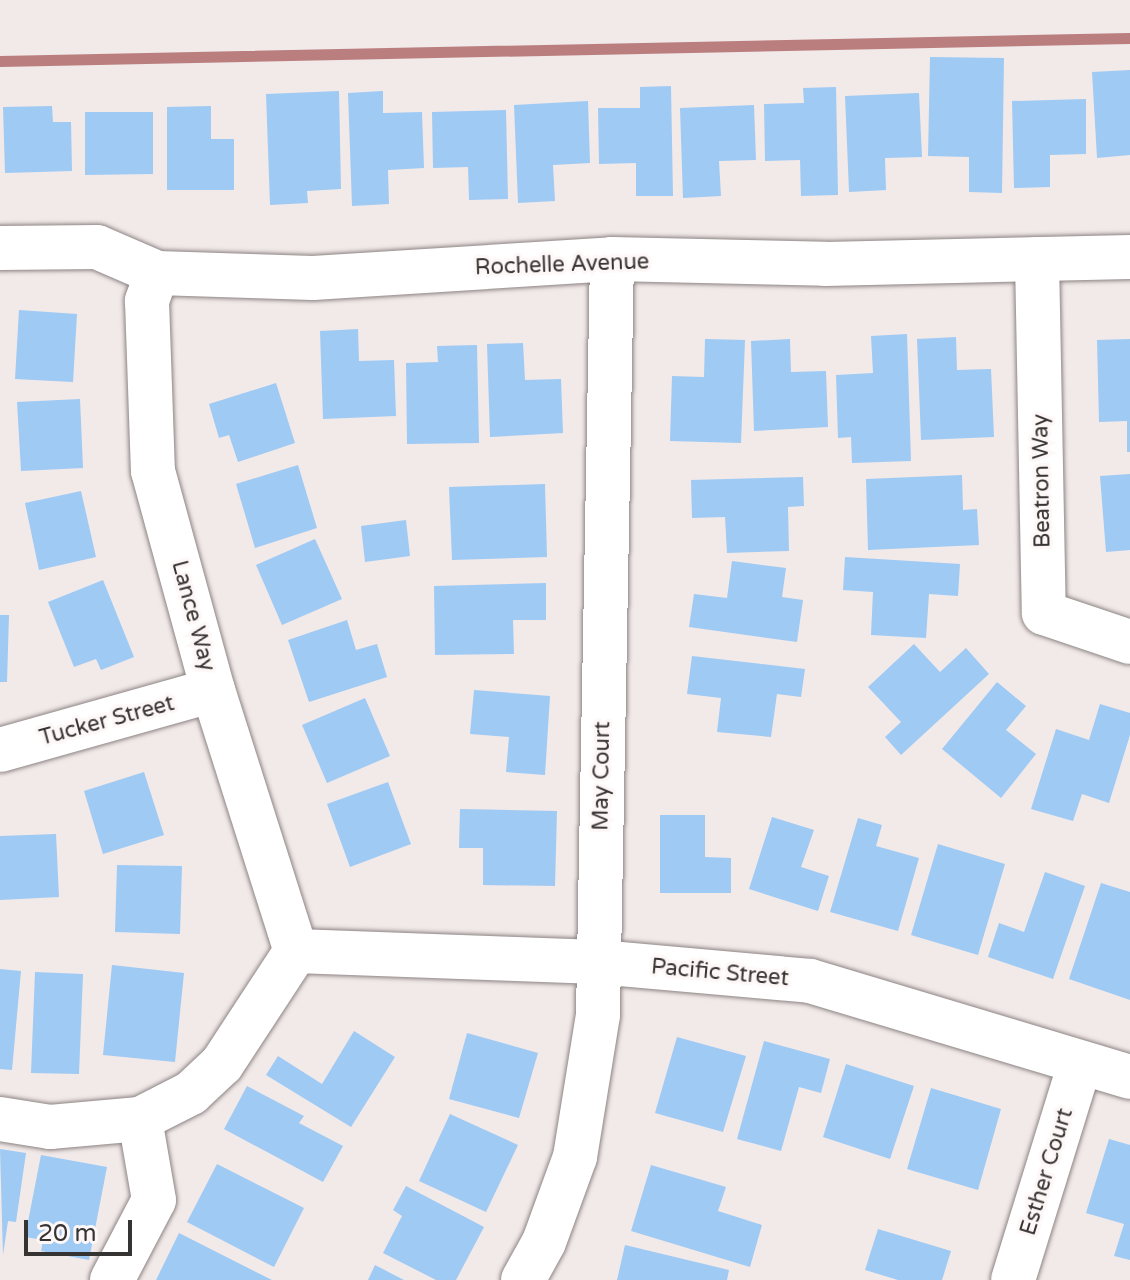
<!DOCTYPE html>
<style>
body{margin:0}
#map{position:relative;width:1130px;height:1280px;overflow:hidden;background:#f2e9e9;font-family:"Varela Round",sans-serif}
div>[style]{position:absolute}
.stream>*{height:11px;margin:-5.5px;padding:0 5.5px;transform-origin:5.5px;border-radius:5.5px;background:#ba7e7f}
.building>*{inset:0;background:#9fcaf4}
.roads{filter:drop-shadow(0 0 2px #8d8484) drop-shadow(0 0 2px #8d8484)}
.minor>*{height:44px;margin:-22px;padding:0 22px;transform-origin:22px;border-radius:22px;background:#fff}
span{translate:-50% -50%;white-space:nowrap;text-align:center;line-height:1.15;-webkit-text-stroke:7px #fef7f7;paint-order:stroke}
.street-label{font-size:22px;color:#363333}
.scale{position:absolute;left:24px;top:1220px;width:108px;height:36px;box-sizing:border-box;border:4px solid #363333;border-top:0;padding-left:10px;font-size:24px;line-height:28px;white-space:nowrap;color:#363333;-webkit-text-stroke:6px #fef7f7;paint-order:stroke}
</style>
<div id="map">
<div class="stream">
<div style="left:0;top:61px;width:1130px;rotate:-1.17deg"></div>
</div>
<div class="building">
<div style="clip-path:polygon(930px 57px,1004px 58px,1002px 193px,969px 192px,969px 157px,928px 156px)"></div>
<div style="clip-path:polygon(1130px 70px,1130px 155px,1097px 158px,1092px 72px)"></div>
<div style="clip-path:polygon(671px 86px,673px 196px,636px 196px,636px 163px,599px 164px,598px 108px,640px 108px,640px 87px)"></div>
<div style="clip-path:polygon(836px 87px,838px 195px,801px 196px,800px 160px,765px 161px,764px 104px,804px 103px,803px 88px)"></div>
<div style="clip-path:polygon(339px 91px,341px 189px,307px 191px,308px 203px,270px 205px,266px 94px)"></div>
<div style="clip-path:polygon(383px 91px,383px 113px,422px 112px,424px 168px,388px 170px,389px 204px,352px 206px,348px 93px)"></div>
<div style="clip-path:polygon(919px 93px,922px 157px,885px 158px,886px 190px,849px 192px,845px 96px)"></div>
<div style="clip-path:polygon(1086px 99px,1086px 154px,1050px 155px,1050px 187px,1014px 188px,1012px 101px)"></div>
<div style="clip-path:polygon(588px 101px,590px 163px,553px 165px,555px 201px,518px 203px,514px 105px)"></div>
<div style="clip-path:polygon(754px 105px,756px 160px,719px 161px,721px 196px,683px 198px,680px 108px)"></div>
<div style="clip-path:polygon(52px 106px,53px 122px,71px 122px,72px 171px,5px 173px,3px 107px)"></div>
<div style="clip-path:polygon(211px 106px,211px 139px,234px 139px,234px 190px,167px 190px,167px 107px)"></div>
<div style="clip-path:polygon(506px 110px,508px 199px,469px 200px,468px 167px,433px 168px,432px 112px)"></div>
<div style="clip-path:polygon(85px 112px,153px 112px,153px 174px,85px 175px)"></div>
<div style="clip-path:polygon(19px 310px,77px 314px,73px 382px,15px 379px)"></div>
<div style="clip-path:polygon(358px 329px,359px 361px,394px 360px,396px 416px,323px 419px,320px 331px)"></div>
<div style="clip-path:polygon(907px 334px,911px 461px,852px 463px,851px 437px,838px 438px,836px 375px,873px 373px,871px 336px)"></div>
<div style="clip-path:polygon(956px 337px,957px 370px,991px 369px,994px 437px,921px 440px,917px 339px)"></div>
<div style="clip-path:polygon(705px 339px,745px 340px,741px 443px,670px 441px,672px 376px,704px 377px)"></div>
<div style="clip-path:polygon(790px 339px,791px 372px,826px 371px,828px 427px,754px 431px,751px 341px)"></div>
<div style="clip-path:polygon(1130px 339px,1130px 452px,1127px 452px,1127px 421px,1099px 422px,1097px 340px)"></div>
<div style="clip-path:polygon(523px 343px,525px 380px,561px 379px,563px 433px,490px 437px,487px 344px)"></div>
<div style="clip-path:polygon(477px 345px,479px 443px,407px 444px,406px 363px,438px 362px,437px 346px)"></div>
<div style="clip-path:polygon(276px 383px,295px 443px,238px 462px,229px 435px,219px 438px,209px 404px)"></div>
<div style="clip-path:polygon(80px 399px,83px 468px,21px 471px,17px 402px)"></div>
<div style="clip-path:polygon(298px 465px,317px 528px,255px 548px,236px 484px)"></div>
<div style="clip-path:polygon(1130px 474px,1130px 550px,1106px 552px,1100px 476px)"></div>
<div style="clip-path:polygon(962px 475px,963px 510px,977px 509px,979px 545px,868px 550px,866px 479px)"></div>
<div style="clip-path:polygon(803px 477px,804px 506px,788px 507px,789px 551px,727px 553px,725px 517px,692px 518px,691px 480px)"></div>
<div style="clip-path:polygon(545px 484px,547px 557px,452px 560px,449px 487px)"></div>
<div style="clip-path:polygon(81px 491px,96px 557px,39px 570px,25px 503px)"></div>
<div style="clip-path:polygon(406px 520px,410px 556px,365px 562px,361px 526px)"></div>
<div style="clip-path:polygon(315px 539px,342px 599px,282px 625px,256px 565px)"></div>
<div style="clip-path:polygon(845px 557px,960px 564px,958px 596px,929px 594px,926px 638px,871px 635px,873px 592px,843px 590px)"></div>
<div style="clip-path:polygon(732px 561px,786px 568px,782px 597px,803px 600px,797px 642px,689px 627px,694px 594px,727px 598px)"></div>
<div style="clip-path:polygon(103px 580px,134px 657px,101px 670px,96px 659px,74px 667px,48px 602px)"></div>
<div style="clip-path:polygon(546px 583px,546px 620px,513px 620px,514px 654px,435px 655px,434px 586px)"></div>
<div style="clip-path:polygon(0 615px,9px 615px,7px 682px,0 682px)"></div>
<div style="clip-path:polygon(347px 620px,356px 650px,377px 644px,387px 677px,309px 702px,288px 640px)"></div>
<div style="clip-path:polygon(914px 644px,940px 672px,966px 648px,989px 674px,901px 755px,885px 737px,901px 722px,868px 687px)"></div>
<div style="clip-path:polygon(692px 656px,805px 669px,801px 697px,777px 694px,771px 737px,717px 732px,721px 698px,687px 694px)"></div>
<div style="clip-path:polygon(997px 682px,1026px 706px,1006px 730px,1036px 754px,1001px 798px,942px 749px)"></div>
<div style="clip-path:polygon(474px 690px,550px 696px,545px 775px,506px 772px,509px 737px,470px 734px)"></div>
<div style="clip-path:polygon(365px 698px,390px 756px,327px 783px,302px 725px)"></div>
<div style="clip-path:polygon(1100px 704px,1130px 713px,1130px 735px,1109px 803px,1082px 794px,1073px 821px,1031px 809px,1056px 729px,1089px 740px)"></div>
<div style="clip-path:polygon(144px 772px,164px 835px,103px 854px,84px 791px)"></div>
<div style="clip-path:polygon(388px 782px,411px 844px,350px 867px,327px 804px)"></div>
<div style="clip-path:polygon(460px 809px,557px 811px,555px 886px,483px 885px,483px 848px,459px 848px)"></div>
<div style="clip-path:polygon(660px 815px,705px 815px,705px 857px,731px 858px,731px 893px,660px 893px)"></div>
<div style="clip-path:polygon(772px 817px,814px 830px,801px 867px,829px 876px,818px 911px,749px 889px)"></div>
<div style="clip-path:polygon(858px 818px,882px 825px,876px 846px,919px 858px,898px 931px,830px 912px)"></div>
<div style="clip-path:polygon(56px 834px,59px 897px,0 900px,0 836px)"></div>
<div style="clip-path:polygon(938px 844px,1005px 864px,978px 955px,911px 935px)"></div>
<div style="clip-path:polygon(117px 865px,182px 866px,180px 934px,115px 932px)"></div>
<div style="clip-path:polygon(1045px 872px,1085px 886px,1053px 979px,988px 957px,999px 923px,1024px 932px)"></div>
<div style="clip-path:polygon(1101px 883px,1130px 892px,1130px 1000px,1069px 979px)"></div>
<div style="clip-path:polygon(112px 965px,184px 973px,175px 1062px,103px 1055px)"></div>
<div style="clip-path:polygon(0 969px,21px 971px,12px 1070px,0 1069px)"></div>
<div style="clip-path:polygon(35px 972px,83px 974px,79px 1074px,31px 1073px)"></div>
<div style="clip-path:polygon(354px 1031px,395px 1057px,351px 1127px,266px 1075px,278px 1056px,322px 1084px)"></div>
<div style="clip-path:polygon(467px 1033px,538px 1053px,519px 1118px,449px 1099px)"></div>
<div style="clip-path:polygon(677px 1037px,746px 1056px,723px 1132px,655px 1113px)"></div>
<div style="clip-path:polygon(764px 1041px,830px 1059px,821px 1093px,799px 1087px,781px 1151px,737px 1139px)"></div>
<div style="clip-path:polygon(846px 1064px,914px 1086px,890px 1159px,823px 1137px)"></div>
<div style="clip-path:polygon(247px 1086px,304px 1116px,299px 1123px,343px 1146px,323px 1182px,224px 1129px)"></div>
<div style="clip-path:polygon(931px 1088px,1001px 1109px,978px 1190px,907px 1169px)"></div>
<div style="clip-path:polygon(450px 1114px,518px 1145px,486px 1212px,419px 1181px)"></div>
<div style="clip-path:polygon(1109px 1139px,1130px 1145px,1130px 1260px,1114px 1256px,1124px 1224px,1086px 1213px)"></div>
<div style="clip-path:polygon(0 1149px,26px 1153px,16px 1222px,8px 1221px,3px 1255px)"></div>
<div style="clip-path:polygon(41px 1155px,107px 1167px,89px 1260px,41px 1251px,43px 1240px,25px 1237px)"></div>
<div style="clip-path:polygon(217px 1164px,304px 1208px,274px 1267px,187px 1222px)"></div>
<div style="clip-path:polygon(651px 1165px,726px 1187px,718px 1211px,762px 1225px,750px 1267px,631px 1231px)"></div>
<div style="clip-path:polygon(406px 1186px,484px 1227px,456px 1280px,436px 1280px,383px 1253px,402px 1216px,393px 1210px)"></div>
<div style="clip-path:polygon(878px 1229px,951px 1251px,942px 1280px,898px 1280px,865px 1270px)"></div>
<div style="clip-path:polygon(179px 1233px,272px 1280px,156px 1280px)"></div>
<div style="clip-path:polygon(625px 1245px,729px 1270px,727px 1280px,617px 1280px)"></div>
<div style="clip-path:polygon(375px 1265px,404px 1280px,368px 1280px)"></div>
</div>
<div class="roads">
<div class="minor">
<div style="left:0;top:248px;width:97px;rotate:-0.6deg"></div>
<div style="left:97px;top:247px;width:65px;rotate:23.4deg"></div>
<div style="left:157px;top:273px;width:156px;rotate:1.8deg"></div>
<div style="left:313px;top:278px;width:300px;rotate:-3.6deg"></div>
<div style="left:612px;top:259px;width:213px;rotate:1.3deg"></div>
<div style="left:825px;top:264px;width:305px;rotate:-1.3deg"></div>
<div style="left:1037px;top:259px;width:354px;rotate:88.9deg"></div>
<div style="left:1044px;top:613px;width:91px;rotate:18.6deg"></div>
<div style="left:157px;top:273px;width:30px;rotate:110deg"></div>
<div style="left:147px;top:301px;width:170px;rotate:88deg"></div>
<div style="left:153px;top:471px;width:227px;rotate:74.7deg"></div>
<div style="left:213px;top:690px;width:274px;rotate:72.4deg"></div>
<div style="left:0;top:750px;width:221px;rotate:-15.7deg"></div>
<div style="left:296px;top:951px;width:302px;rotate:2.1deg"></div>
<div style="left:598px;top:962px;width:213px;rotate:5.1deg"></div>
<div style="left:810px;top:981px;width:334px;rotate:16.7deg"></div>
<div style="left:0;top:1119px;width:51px;rotate:9.1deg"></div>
<div style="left:50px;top:1127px;width:90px;rotate:-5.1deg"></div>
<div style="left:140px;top:1119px;width:57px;rotate:-27deg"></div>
<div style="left:191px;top:1093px;width:42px;rotate:-43.1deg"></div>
<div style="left:222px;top:1064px;width:135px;rotate:-56.8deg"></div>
<div style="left:112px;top:1280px;width:90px;rotate:-62.3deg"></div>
<div style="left:154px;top:1200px;width:82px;rotate:-99.8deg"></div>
<div style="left:523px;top:1280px;width:43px;rotate:-61.1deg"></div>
<div style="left:544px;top:1242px;width:90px;rotate:-70deg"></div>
<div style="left:575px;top:1157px;width:144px;rotate:-80.8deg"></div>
<div style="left:598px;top:1015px;width:756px;rotate:-88.94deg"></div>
<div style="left:1013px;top:1280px;width:226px;rotate:-72.8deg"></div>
</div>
</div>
<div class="street-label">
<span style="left:562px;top:265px;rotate:-2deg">Rochelle Avenue</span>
<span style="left:1042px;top:481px;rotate:-91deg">Beatron Way</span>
<span style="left:193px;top:616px;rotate:75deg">Lance Way</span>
<span style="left:107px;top:721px;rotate:-15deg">Tucker Street</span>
<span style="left:602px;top:776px;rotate:-89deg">May Court</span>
<span style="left:720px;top:973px;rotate:5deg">Pacific Street</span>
<span style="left:1047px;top:1172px;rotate:-73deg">Esther Court</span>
</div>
<div class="scale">20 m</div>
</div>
